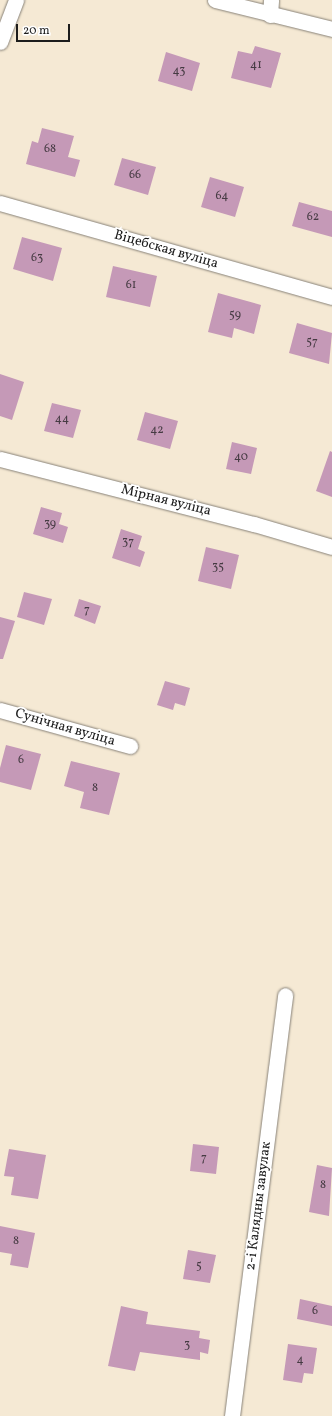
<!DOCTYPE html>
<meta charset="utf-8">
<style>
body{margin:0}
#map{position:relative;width:332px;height:1416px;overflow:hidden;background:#f5e9d4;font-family:Vollkorn,serif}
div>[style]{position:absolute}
.building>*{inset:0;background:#c599b7}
.roads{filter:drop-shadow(0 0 1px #888278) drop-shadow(0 0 1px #888278)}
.minor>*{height:15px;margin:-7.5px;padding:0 7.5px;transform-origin:7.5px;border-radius:7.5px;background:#fff}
span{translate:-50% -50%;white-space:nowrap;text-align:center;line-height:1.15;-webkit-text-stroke:3.5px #fff;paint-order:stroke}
.number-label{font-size:12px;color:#463b43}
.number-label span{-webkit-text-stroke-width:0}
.street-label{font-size:14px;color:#1c1c1c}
.scale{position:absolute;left:16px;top:24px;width:54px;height:18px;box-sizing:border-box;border:2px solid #1c1c1c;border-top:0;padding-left:5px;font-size:12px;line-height:14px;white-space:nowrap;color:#1c1c1c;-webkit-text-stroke:3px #fff;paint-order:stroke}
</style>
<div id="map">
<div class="building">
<div style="clip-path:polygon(255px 46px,281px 53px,271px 88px,231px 78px,238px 51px,252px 54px)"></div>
<div style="clip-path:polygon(166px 52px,200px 63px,192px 91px,158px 81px)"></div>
<div style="clip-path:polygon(42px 128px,74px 136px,68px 157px,80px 160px,75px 177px,26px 164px,32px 141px,38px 143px)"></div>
<div style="clip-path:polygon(122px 158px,156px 167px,148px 195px,114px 185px)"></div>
<div style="clip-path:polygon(210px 177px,244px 187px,235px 217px,201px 207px)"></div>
<div style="clip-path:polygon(299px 202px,332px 211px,332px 237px,292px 226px)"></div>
<div style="clip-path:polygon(22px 237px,62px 248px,53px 281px,13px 269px)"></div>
<div style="clip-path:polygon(113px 266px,157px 276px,150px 307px,106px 297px)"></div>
<div style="clip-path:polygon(218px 293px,261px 305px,254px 334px,234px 328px,232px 338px,208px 332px)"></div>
<div style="clip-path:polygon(297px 323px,332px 333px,329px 364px,289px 353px)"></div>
<div style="clip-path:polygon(0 374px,24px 382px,12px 420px,0 416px)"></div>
<div style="clip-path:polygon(52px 403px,81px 410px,73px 438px,44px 431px)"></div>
<div style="clip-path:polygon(145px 412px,178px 421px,170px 449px,137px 440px)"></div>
<div style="clip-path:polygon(232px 442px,257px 448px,251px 474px,226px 469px)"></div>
<div style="clip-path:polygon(330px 451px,332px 452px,332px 497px,316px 491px)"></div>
<div style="clip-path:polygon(41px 507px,62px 513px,59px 524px,68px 527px,63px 543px,33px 534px)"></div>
<div style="clip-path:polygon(121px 529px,142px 536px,138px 549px,145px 552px,140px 567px,112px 558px)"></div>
<div style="clip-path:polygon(206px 547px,239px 555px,231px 589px,198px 581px)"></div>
<div style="clip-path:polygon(24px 592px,52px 599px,44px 625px,17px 617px)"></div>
<div style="clip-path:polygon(79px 599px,101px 606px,95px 624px,74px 616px)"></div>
<div style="clip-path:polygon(0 617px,15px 621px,3px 659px,0 659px)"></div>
<div style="clip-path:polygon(165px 681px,190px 688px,185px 706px,175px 703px,173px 710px,157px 705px)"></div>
<div style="clip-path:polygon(6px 745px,41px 754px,31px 790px,0 782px,0 768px)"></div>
<div style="clip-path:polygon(71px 761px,120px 773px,109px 815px,80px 808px,84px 792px,64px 786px)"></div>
<div style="clip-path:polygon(193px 1144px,219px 1147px,216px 1174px,190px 1171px)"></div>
<div style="clip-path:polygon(9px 1149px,46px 1155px,38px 1199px,11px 1195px,14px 1177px,4px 1176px)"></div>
<div style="clip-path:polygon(317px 1165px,332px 1168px,329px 1216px,309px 1212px)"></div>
<div style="clip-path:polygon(0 1226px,35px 1233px,28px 1268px,10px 1265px,12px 1254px,0 1252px)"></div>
<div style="clip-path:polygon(188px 1250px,216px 1255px,210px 1283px,183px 1279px)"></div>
<div style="clip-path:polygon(300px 1299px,332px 1306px,332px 1326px,297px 1319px)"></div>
<div style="clip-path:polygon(121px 1306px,148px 1312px,146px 1324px,200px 1331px,199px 1338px,210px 1340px,208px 1354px,200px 1352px,200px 1360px,140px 1352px,135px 1371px,108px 1366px)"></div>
<div style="clip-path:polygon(288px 1344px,317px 1348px,313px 1374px,304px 1373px,302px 1383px,283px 1380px)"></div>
</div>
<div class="roads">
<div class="minor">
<div style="left:215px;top:0;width:121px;rotate:13.9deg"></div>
<div style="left:270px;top:15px;width:15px;rotate:-86deg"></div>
<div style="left:0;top:42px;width:45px;rotate:-69.1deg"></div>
<div style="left:0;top:203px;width:345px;rotate:15.8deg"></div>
<div style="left:0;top:459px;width:262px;rotate:14.4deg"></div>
<div style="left:254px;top:524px;width:81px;rotate:16.4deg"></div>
<div style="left:0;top:710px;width:135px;rotate:15.5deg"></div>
<div style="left:232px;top:1416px;width:424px;rotate:-82.8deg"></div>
</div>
</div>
<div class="number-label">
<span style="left:256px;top:66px">41</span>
<span style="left:179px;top:72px">43</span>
<span style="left:50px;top:150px">68</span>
<span style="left:135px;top:176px">66</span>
<span style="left:222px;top:197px">64</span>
<span style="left:313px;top:218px">62</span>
<span style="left:37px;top:259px">63</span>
<span style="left:131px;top:286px">61</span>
<span style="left:235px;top:316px">59</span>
<span style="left:312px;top:343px">57</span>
<span style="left:62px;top:420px">44</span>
<span style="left:157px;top:431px">42</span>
<span style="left:241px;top:458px">40</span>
<span style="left:50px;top:525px">39</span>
<span style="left:128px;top:543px">37</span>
<span style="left:218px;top:568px">35</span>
<span style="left:87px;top:611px">7</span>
<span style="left:21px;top:761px">6</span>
<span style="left:95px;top:789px">8</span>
<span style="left:204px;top:1159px">7</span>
<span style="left:323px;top:1186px">8</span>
<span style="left:16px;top:1242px">8</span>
<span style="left:199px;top:1267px">5</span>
<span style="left:315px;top:1312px">6</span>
<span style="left:187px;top:1346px">3</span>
<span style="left:300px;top:1361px">4</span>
</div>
<div class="street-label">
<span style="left:166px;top:250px;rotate:16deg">Віцебская вуліца</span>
<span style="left:166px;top:501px;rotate:14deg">Мірная вуліца</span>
<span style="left:65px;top:728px;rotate:16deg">Сунічная вуліца</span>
<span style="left:259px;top:1206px;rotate:-83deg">2-і Калядны завулак</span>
</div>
<div class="scale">20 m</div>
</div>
